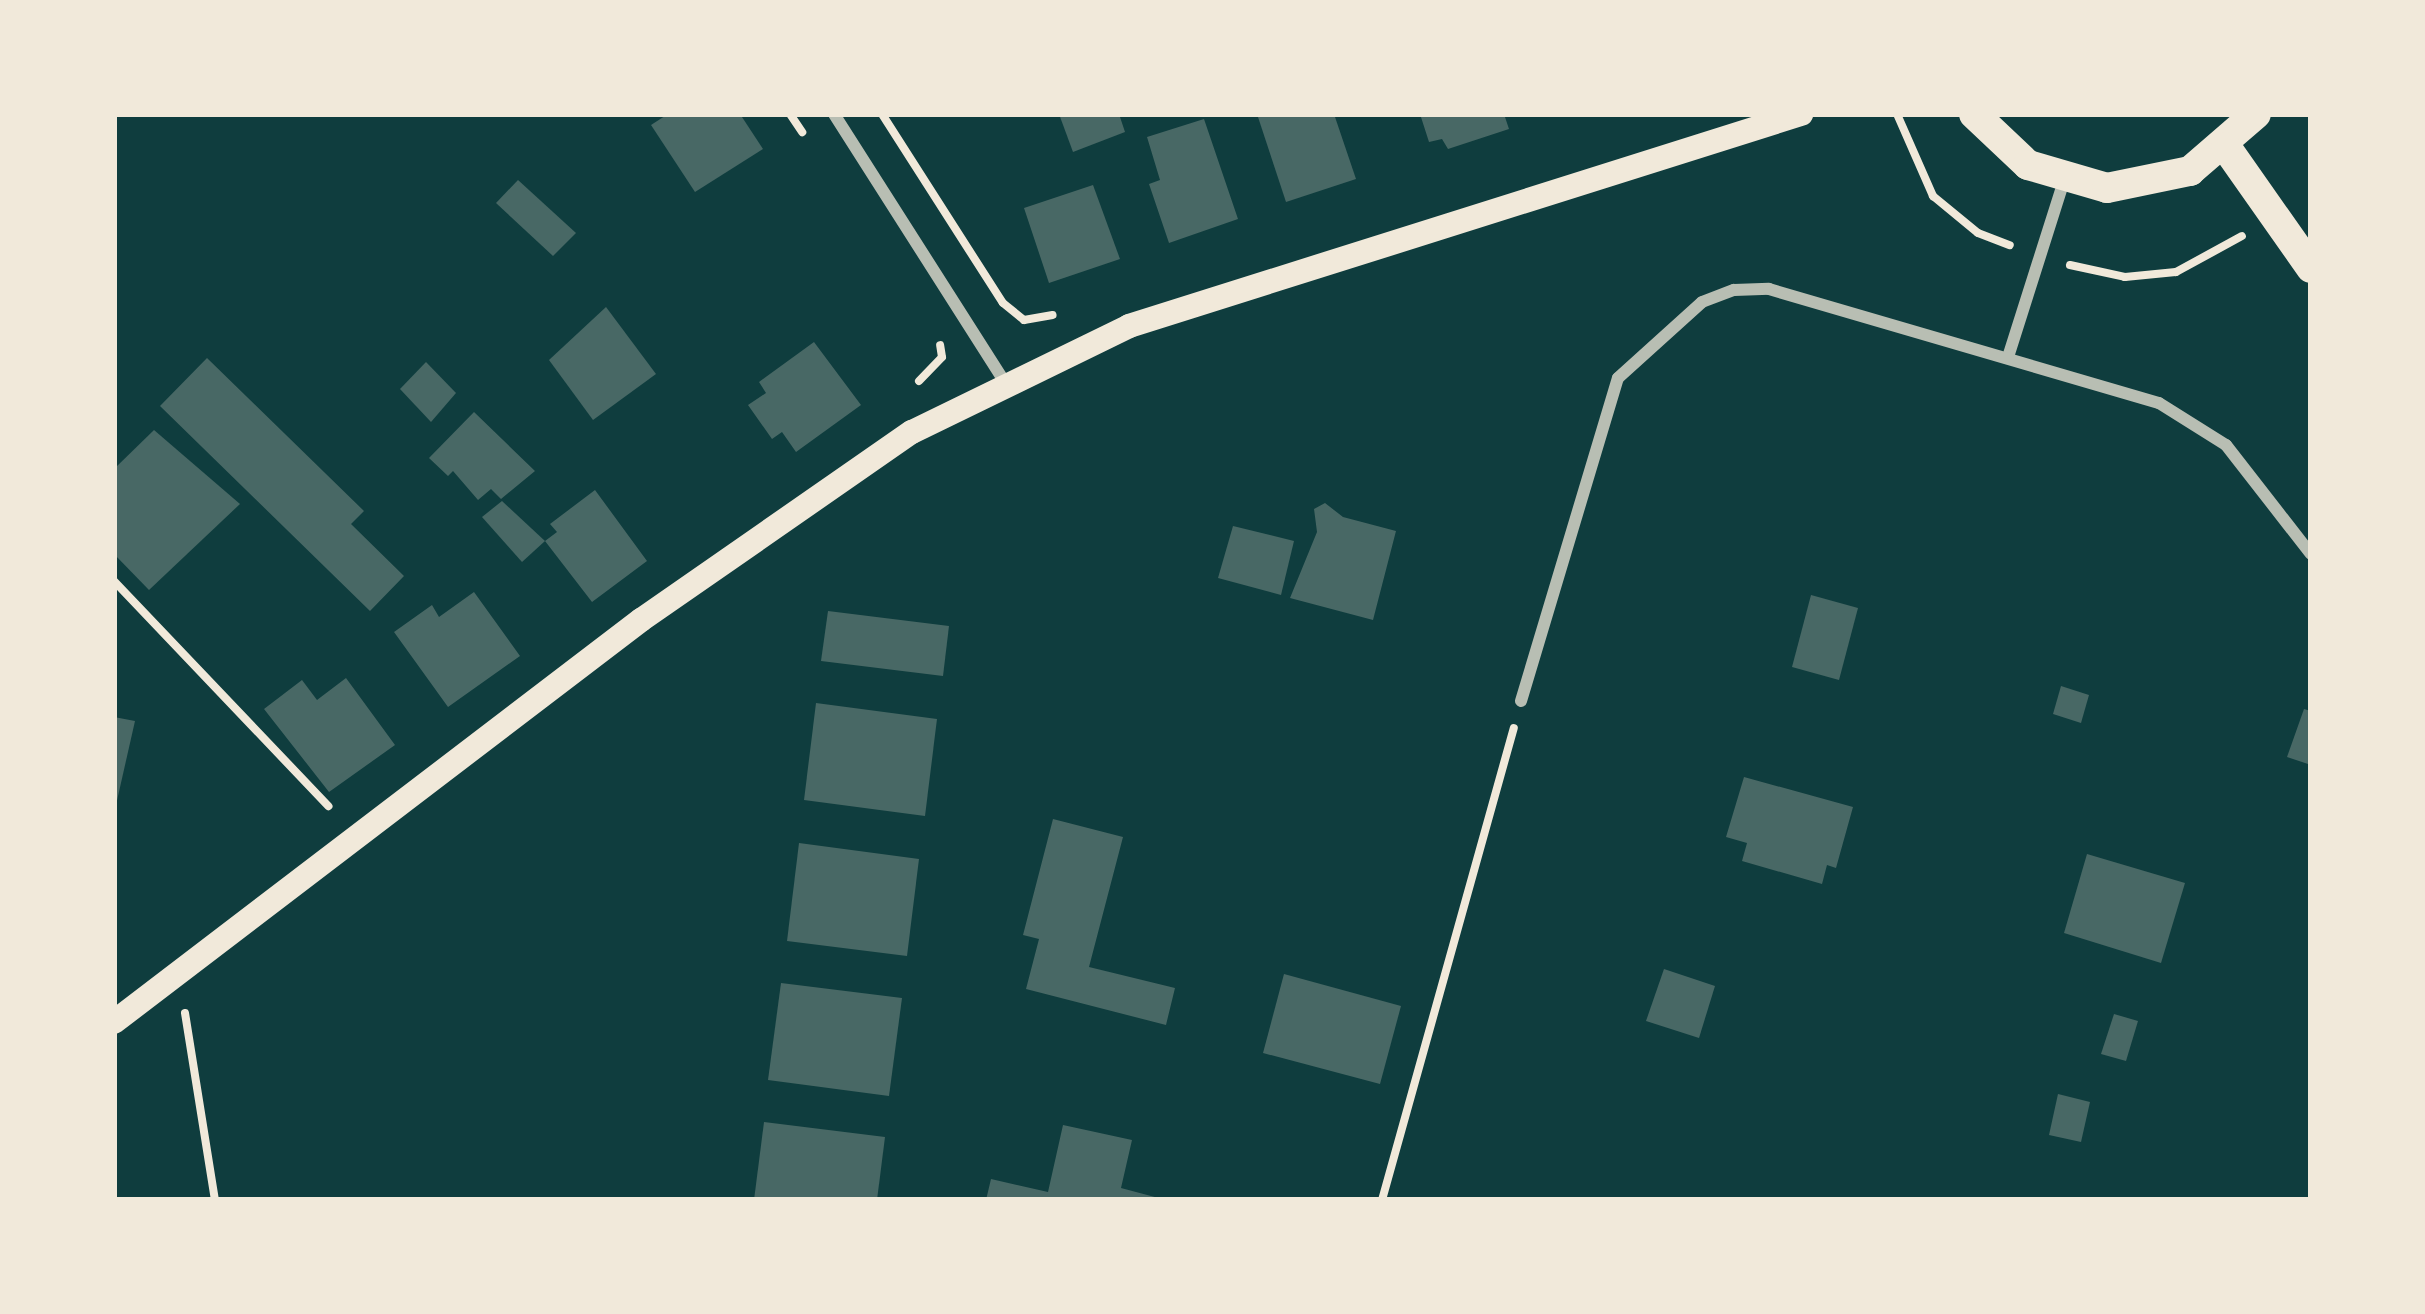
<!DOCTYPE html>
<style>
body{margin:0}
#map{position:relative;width:2425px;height:1314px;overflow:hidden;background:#0f3d3e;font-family:"Space Grotesk",sans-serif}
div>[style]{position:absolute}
.building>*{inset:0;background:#486865}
.path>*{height:8px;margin:-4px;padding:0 4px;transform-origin:4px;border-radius:4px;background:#f1e9da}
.minor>*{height:12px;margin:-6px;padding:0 6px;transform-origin:6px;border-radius:6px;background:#b8beb3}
.secondary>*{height:24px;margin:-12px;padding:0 12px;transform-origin:12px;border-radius:12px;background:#f1e9da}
.primary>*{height:30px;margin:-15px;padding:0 15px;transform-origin:15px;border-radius:15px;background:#f1e9da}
span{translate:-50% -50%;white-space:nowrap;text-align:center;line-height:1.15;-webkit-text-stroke:9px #f1e9da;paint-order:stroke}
.frame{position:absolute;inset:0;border:117px solid #f1e9da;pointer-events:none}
</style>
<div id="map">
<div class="building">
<div style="clip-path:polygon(668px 114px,740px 114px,763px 149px,695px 192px,651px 125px)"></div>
<div style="clip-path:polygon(1059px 114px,1119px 114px,1125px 132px,1073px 152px)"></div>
<div style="clip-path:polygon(1334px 114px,1356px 179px,1286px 202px,1258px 117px)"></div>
<div style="clip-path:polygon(1420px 114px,1504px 114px,1509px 129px,1448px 149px,1442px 139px,1429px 142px)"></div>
<div style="clip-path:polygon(1204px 119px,1238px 219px,1169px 243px,1149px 184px,1160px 180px,1147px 137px)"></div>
<div style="clip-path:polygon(518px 180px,576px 233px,553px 256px,496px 203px)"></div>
<div style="clip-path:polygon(1093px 185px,1120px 259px,1049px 283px,1024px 208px)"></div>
<div style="clip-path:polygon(606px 307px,656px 374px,593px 420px,549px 360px)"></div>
<div style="clip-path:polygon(814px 342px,861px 405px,796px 452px,782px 432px,772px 439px,748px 405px,766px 393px,759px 382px)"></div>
<div style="clip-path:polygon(207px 358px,364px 511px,351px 524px,404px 576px,370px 611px,160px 406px)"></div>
<div style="clip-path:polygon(426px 362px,456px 393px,431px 422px,400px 389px)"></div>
<div style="clip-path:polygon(474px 412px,535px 471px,501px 499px,491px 489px,478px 500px,453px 471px,448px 476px,429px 458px)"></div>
<div style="clip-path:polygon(154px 430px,240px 504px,149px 590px,114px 554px,114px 469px)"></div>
<div style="clip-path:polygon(595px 490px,647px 561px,592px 602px,545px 541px,557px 532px,550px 524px)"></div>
<div style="clip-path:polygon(502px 501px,545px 541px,522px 562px,482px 517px)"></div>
<div style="clip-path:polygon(1325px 503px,1343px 517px,1396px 531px,1373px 620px,1290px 598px,1317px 532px,1314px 509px)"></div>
<div style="clip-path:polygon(1233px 526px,1294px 541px,1281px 595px,1218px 578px)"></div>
<div style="clip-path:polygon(474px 592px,520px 656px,448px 707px,394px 632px,432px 605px,439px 617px)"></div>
<div style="clip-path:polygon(1811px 595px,1858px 608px,1839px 680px,1792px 667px)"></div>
<div style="clip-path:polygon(828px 611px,949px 626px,943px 676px,821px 661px)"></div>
<div style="clip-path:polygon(346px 678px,395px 745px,329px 792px,264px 709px,302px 680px,317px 700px)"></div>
<div style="clip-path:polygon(2061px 686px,2089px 695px,2081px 723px,2053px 714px)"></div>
<div style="clip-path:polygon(816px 703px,937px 719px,925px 816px,804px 800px)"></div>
<div style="clip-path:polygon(2304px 709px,2311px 711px,2311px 765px,2287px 757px)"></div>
<div style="clip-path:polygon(114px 717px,135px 721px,116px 805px,114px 805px)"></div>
<div style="clip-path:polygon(1744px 777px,1853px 807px,1836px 868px,1827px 865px,1822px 884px,1742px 861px,1747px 843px,1726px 837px)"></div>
<div style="clip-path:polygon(1053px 819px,1123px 837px,1089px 967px,1175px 988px,1166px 1025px,1026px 989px,1039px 939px,1023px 935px)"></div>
<div style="clip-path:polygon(799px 843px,919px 859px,907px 956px,787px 941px)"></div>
<div style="clip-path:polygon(2087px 854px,2185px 883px,2161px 963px,2064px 933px)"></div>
<div style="clip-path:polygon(1664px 969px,1715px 986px,1699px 1038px,1646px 1021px)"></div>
<div style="clip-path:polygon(1284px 974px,1401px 1006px,1380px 1084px,1263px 1053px)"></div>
<div style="clip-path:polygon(781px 983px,902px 998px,889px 1096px,768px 1080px)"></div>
<div style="clip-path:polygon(2114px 1014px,2138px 1021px,2126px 1061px,2101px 1054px)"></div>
<div style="clip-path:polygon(2058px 1094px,2090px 1102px,2081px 1142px,2049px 1135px)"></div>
<div style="clip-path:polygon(764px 1122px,885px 1137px,877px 1200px,754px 1200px)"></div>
<div style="clip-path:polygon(1063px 1125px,1132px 1140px,1121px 1188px,1166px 1200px,986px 1200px,991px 1179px,1048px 1192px)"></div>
</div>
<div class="path">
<div style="left:790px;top:114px;width:22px;rotate:56deg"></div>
<div style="left:882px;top:114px;width:224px;rotate:57.4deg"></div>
<div style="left:1003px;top:303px;width:27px;rotate:39deg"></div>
<div style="left:1024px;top:320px;width:29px;rotate:-10deg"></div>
<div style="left:1897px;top:114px;width:90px;rotate:66.3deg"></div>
<div style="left:1933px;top:196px;width:58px;rotate:39.4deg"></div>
<div style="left:1978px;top:233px;width:34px;rotate:21deg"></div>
<div style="left:2070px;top:265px;width:56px;rotate:12.3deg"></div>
<div style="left:2125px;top:277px;width:51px;rotate:-5.6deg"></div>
<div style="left:2176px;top:272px;width:75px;rotate:-28.6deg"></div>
<div style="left:919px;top:381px;width:33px;rotate:-46deg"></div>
<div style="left:942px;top:357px;width:12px;rotate:-99deg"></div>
<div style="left:114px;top:581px;width:311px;rotate:46.4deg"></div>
<div style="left:185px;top:1013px;width:189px;rotate:80.9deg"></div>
<div style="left:1382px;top:1200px;width:490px;rotate:-74.4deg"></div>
</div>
<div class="minor">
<div style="left:834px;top:114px;width:318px;rotate:57.5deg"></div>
<div style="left:2009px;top:354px;width:182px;rotate:-72.4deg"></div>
<div style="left:1521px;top:701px;width:337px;rotate:-73.3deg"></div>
<div style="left:1618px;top:378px;width:113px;rotate:-42.1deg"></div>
<div style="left:1702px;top:302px;width:34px;rotate:-21deg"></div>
<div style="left:1734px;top:290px;width:35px;rotate:-2deg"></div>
<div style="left:1769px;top:289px;width:406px;rotate:16.3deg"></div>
<div style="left:2159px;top:403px;width:79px;rotate:32.1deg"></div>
<div style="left:2226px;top:445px;width:138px;rotate:52.1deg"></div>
</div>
<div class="secondary">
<div style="left:114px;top:1022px;width:663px;rotate:-37.34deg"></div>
<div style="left:641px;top:620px;width:330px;rotate:-34.8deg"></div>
<div style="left:912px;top:432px;width:242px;rotate:-26deg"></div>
<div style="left:1129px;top:326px;width:705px;rotate:-17.51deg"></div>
</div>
<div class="primary">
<div style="left:1974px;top:114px;width:74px;rotate:43.4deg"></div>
<div style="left:2028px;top:165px;width:82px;rotate:16.2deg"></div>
<div style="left:2107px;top:188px;width:85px;rotate:-11.6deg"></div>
<div style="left:2190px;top:171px;width:87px;rotate:-40.8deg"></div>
<div style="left:2226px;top:147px;width:148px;rotate:54.9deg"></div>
</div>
<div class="frame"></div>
</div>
